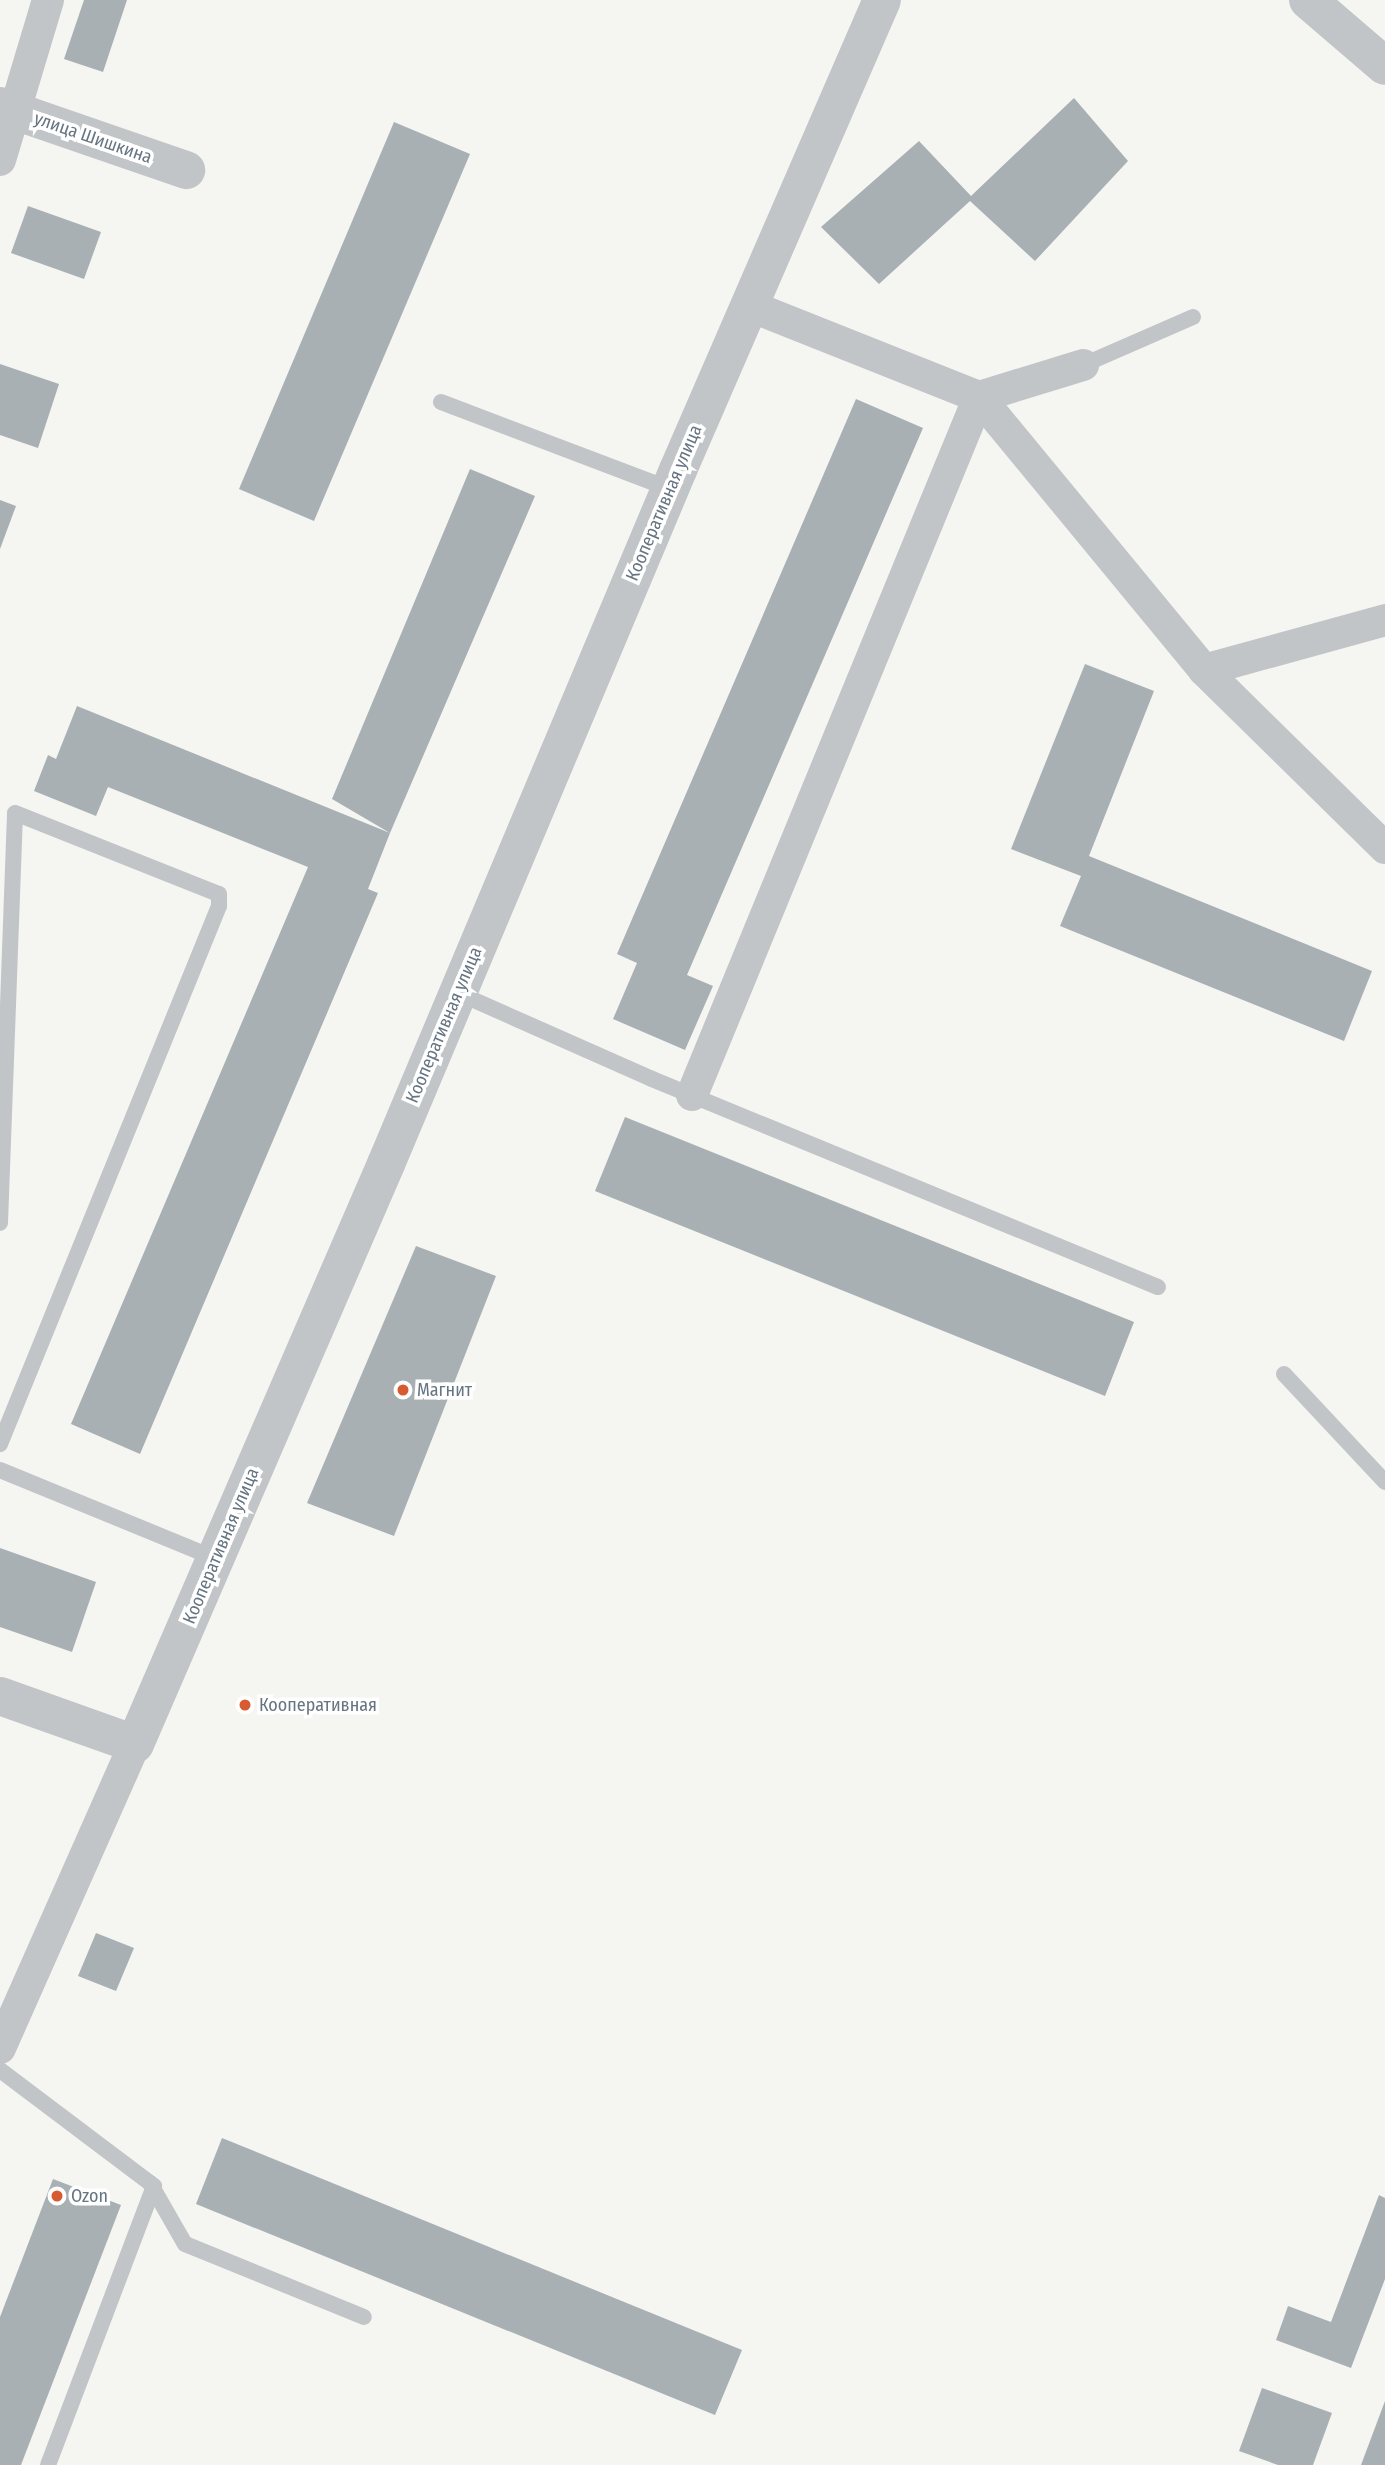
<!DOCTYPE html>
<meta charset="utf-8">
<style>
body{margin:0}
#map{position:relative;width:1385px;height:2465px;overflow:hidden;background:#f5f5f2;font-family:"Fira Sans Condensed",sans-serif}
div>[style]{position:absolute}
.building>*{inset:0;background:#a8b0b4}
.service>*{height:16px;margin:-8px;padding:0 8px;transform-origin:8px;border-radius:8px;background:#c1c5c8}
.minor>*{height:32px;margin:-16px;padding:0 16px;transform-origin:16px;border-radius:16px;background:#c1c5c8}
.tertiary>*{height:38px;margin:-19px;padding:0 19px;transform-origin:19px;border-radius:19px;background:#c1c5c8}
.dots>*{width:19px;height:19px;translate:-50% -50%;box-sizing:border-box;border:4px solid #fff;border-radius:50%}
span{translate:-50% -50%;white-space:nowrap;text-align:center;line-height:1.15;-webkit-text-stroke:7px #fff;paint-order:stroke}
.street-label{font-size:18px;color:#667581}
.poi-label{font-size:18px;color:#667581}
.left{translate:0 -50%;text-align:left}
</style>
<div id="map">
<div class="building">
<div style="clip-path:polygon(84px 0,127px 0,103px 72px,64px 59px)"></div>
<div style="clip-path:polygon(1074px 98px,1128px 161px,1035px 261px,970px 201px,879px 284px,821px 227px,919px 141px,971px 196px)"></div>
<div style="clip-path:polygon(394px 122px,470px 154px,314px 521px,239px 489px)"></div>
<div style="clip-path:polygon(28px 206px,101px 232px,84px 279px,11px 253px)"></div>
<div style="clip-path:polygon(0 364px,59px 384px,38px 448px,0 435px)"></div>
<div style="clip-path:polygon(856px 399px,923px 428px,687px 975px,713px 986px,685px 1050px,613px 1019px,637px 963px,617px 954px)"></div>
<div style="clip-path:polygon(470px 469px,535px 496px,390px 833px,368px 889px,378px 893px,140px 1454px,71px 1424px,308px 867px,108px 787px,96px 816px,34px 791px,48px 755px,56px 759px,77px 706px,390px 833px,332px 799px)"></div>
<div style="clip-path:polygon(0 500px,16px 506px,0 549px)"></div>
<div style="clip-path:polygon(1085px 664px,1154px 691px,1089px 856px,1372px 971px,1344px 1041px,1060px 926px,1081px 876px,1011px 849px)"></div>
<div style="clip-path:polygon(625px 1117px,1134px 1322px,1105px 1396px,595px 1191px)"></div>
<div style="clip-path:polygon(416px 1246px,496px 1276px,394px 1536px,307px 1503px)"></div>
<div style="clip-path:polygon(0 1548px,96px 1582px,72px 1652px,0 1627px)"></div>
<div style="clip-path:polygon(96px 1933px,134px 1948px,116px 1991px,78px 1976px)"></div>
<div style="clip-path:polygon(222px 2138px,742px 2350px,715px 2415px,196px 2204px)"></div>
<div style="clip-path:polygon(53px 2179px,121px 2205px,21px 2465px,0 2465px,0 2317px)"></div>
<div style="clip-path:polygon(1379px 2195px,1385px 2198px,1385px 2279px,1351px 2368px,1276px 2340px,1288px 2306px,1331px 2322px)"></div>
<div style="clip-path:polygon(1262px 2388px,1332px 2413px,1313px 2465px,1278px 2465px,1239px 2451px)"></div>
<div style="clip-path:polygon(1385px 2401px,1385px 2465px,1361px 2465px)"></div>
</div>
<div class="service">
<div style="left:1083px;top:365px;width:120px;rotate:-23.6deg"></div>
<div style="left:441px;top:402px;width:245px;rotate:20.8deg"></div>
<div style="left:458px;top:993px;width:212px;rotate:23.9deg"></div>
<div style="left:652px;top:1079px;width:547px;rotate:22.35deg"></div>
<div style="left:0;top:1223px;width:410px;rotate:-87.9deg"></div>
<div style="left:15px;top:813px;width:219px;rotate:21.7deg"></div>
<div style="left:219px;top:894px;width:12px;rotate:90deg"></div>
<div style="left:219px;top:906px;width:581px;rotate:112.15deg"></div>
<div style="left:1284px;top:1374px;width:148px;rotate:46.9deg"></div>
<div style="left:0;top:1470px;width:232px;rotate:22.3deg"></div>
<div style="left:0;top:2070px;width:193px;rotate:37deg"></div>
<div style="left:154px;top:2186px;width:298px;rotate:110.8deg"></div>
<div style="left:150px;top:2183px;width:70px;rotate:60.2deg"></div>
<div style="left:185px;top:2244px;width:193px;rotate:22.2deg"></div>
</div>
<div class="minor">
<div style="left:0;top:160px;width:167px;rotate:-73.3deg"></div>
<div style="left:750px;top:306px;width:246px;rotate:21.7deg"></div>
<div style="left:979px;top:397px;width:109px;rotate:-17.1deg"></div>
<div style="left:1204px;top:670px;width:254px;rotate:44.5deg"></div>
<div style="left:692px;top:1095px;width:755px;rotate:-67.65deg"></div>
<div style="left:979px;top:397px;width:354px;rotate:50.5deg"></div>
<div style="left:1204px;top:670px;width:188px;rotate:-15.4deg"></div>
<div style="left:0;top:2048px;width:333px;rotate:-66.1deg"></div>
</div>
<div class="tertiary">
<div style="left:1308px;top:0;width:101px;rotate:40.6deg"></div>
<div style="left:0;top:106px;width:197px;rotate:19deg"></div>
<div style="left:0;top:1696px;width:143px;rotate:19.6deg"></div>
<div style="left:135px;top:1744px;width:632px;rotate:-66.6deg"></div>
<div style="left:386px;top:1164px;width:753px;rotate:-67.18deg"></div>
<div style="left:678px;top:470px;width:512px;rotate:-66.54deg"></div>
</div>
<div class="dots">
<div style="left:403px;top:1390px;background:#d75a30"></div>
<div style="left:245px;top:1705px;background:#d75a30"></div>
<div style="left:57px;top:2196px;background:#d75a30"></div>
</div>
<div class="street-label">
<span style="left:93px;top:138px;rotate:19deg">улица Шишкина</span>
<span style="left:664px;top:503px;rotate:-67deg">Кооперативная улица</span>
<span style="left:444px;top:1025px;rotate:-67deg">Кооперативная улица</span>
<span style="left:221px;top:1546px;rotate:-67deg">Кооперативная улица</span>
</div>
<div class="poi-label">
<span class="left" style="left:417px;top:1390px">Магнит</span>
<span class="left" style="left:259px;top:1705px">Кооперативная</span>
<span class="left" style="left:71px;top:2196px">Ozon</span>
</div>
</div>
